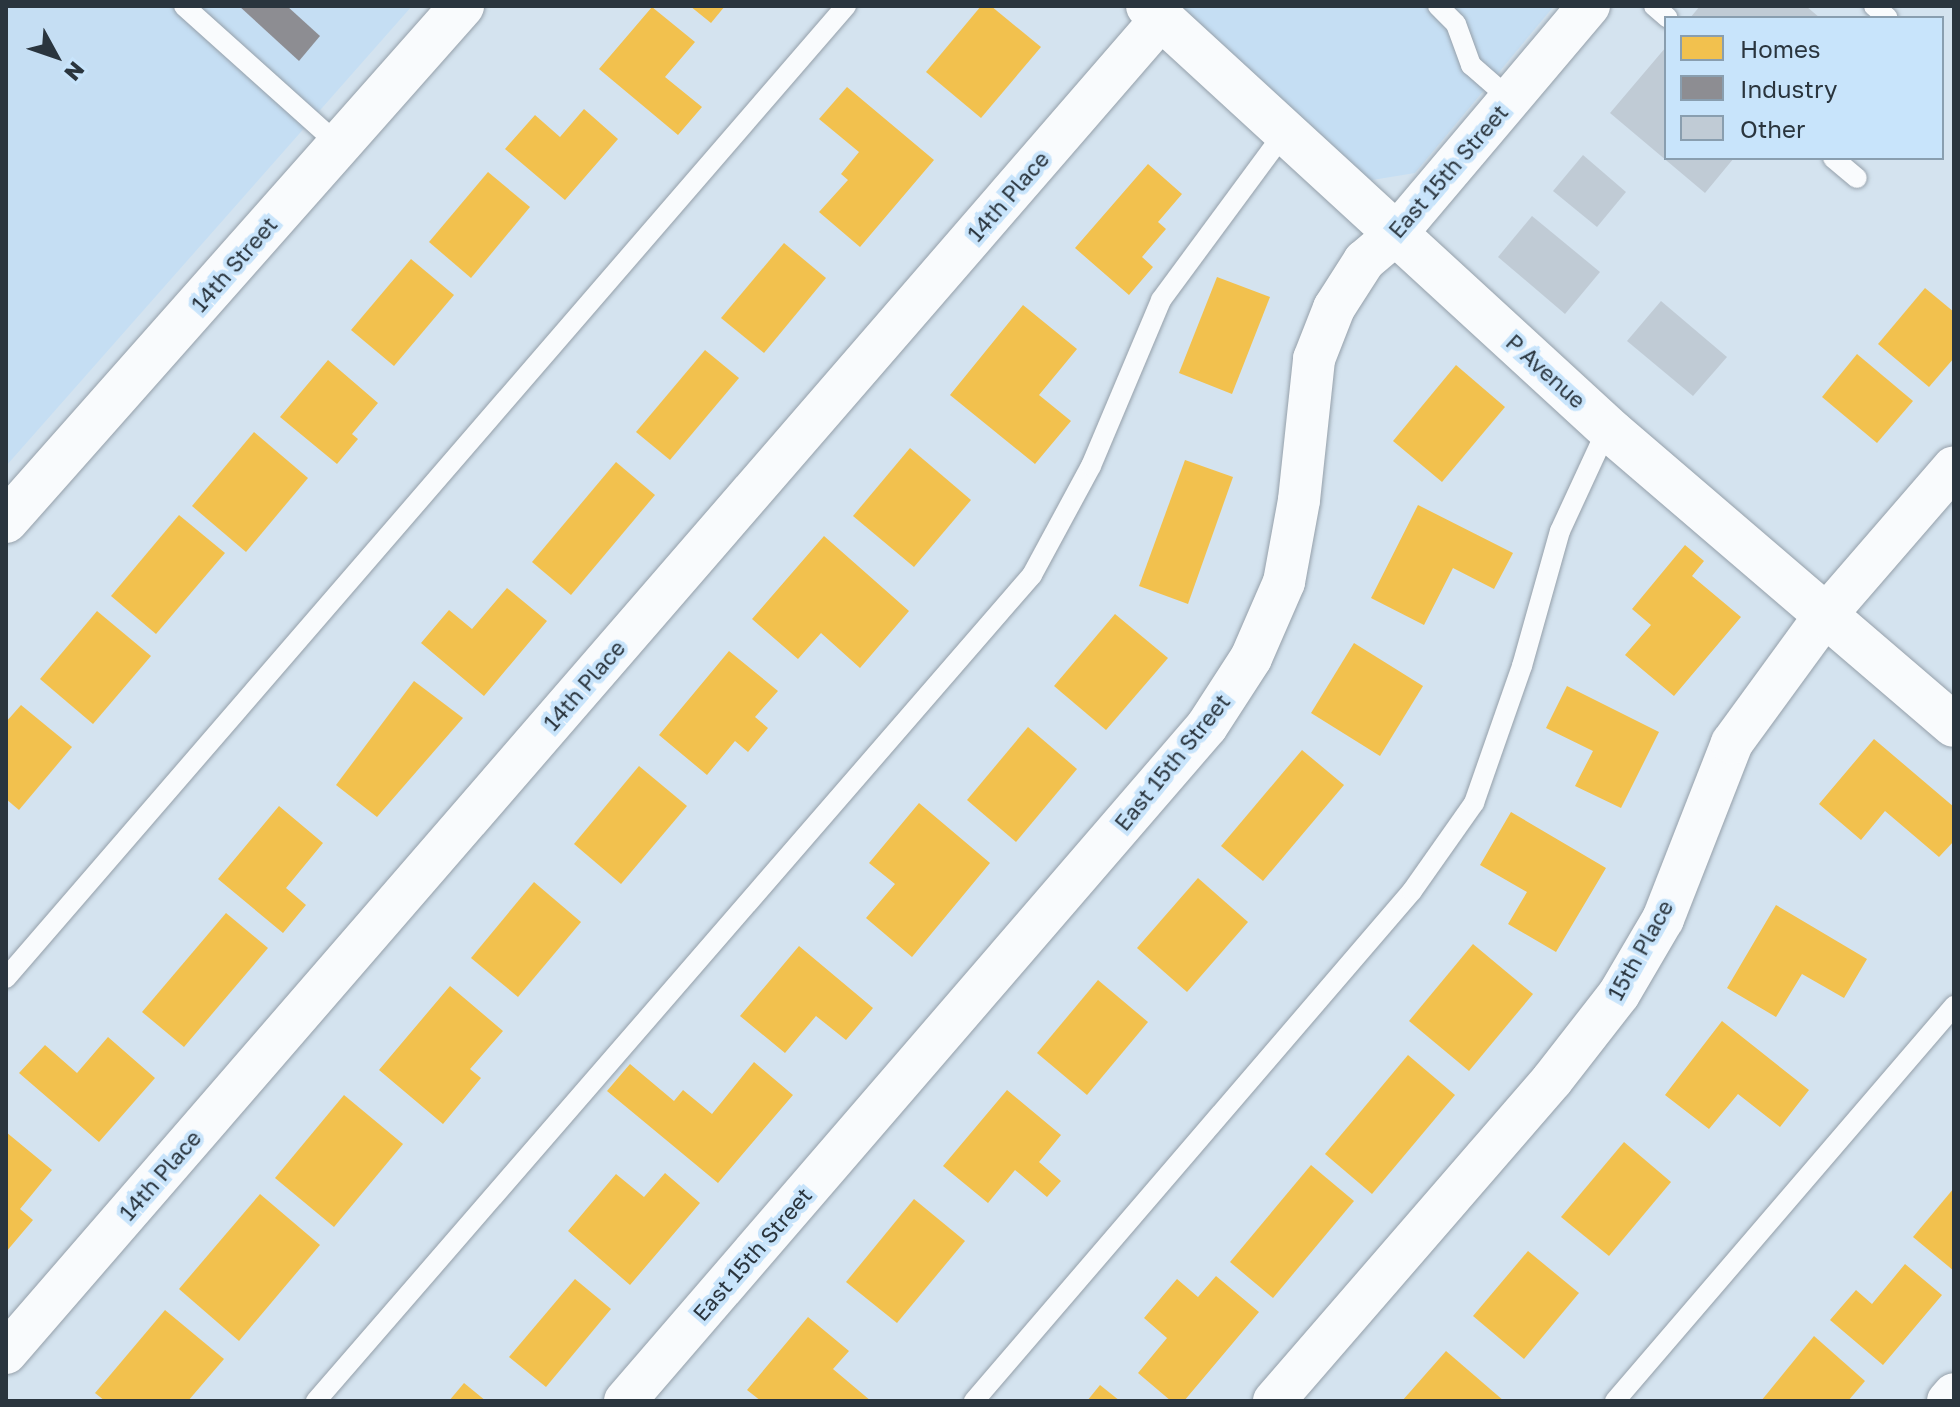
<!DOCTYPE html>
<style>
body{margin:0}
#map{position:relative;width:1960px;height:1407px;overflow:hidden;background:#d4e3ef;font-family:"Golos Text",sans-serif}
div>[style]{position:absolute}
.built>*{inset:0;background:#c5def3}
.homes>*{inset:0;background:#f2c14e}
.industry>*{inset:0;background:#8d8d92}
.building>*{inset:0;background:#c0cbd5}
.roads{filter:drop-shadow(0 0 2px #95a0aa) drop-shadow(0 0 2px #95a0aa)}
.lane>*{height:20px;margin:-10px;padding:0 10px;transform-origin:10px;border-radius:10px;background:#f9fbfd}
.street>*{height:42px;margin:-21px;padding:0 21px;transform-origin:21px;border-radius:21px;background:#f9fbfd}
.secondary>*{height:44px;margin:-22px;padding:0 22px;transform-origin:22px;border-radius:22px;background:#f9fbfd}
span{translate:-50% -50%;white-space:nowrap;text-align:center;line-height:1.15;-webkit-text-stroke:8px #c8e4fb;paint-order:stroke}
.street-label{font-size:22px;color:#2a353e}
.frame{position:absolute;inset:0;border:8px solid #2a353e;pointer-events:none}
.legend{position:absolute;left:1664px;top:16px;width:280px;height:144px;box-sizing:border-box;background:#c8e4fb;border:2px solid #899eaf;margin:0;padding:10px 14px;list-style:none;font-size:24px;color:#2a353e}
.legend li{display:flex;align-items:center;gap:16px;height:40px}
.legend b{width:40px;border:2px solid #899eaf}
.north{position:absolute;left:16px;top:16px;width:80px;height:80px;-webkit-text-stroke:6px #c8e4fb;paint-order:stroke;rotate:130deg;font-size:22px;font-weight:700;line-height:32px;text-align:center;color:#2a353e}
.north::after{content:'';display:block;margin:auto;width:28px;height:36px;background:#2a353e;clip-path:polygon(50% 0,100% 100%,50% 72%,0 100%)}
</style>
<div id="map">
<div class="built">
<div style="clip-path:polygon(6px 6px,412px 6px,6px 466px)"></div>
<div style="clip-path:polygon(1175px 6px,1554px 6px,1415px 173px,1366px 181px)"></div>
</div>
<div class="homes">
<div style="clip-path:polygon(690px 6px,725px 6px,711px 23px)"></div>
<div style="clip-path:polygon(981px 6px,991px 6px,1041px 47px,981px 118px,926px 72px)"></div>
<div style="clip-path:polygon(652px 7px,695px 42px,665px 77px,702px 107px,678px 135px,599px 69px)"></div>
<div style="clip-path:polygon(847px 87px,934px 160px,860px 247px,819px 212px,848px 180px,841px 174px,859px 152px,819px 119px)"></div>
<div style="clip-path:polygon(584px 109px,618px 139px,565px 200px,505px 149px,535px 115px,560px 137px)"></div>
<div style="clip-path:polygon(1148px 164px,1182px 194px,1158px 222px,1166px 229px,1142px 257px,1153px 267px,1129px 295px,1075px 248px)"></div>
<div style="clip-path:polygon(488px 172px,530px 207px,471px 278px,429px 242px)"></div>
<div style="clip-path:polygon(784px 243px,826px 278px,764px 353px,721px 318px)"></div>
<div style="clip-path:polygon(411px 259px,454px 295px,394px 366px,351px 330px)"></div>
<div style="clip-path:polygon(1217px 277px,1270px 297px,1232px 394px,1179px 373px)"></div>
<div style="clip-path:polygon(1925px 288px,1954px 312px,1954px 358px,1929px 387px,1878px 344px)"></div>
<div style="clip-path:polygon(1023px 305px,1077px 349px,1039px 395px,1071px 421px,1035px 464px,950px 395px)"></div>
<div style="clip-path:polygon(705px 350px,739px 378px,670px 460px,636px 432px)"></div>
<div style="clip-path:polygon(1857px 354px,1913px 401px,1877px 443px,1822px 397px)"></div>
<div style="clip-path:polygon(328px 360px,378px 403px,352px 434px,358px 439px,337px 464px,280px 417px)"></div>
<div style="clip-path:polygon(1456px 365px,1505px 407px,1442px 482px,1393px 441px)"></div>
<div style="clip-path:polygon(254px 432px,308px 478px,246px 552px,192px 506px)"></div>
<div style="clip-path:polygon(910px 448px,971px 500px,914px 567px,853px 516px)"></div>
<div style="clip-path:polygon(1185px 460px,1233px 477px,1188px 604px,1139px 586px)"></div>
<div style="clip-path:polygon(616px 462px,655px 495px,571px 595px,532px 562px)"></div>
<div style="clip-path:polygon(1418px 505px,1513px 553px,1494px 589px,1453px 568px,1424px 625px,1371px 598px)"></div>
<div style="clip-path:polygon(179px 515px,225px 553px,156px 634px,111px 596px)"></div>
<div style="clip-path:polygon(824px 536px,909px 611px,860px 668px,821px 633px,798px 659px,752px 619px)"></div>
<div style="clip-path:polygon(1685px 545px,1704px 561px,1692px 576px,1741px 617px,1674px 696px,1625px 655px,1651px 625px,1632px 609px)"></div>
<div style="clip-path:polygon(507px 588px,547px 621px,484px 696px,421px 643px,449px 610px,472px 629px)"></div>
<div style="clip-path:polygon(97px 611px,151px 656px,93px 724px,40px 679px)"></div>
<div style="clip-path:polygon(1115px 614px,1168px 658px,1106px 730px,1054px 686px)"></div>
<div style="clip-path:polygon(1354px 643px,1423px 686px,1380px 756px,1311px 713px)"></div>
<div style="clip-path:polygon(729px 651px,778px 691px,755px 717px,768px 728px,748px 752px,735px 741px,707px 775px,659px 735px)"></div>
<div style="clip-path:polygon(414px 681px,463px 718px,377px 817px,336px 785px)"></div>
<div style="clip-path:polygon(1567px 686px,1659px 732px,1621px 808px,1575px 786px,1593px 751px,1546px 728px)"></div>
<div style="clip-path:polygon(21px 705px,72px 747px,19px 810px,6px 799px,6px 722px)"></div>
<div style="clip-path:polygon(1028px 727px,1077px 769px,1016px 842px,967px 800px)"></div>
<div style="clip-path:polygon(1874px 739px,1954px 807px,1954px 841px,1939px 857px,1885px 811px,1861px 840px,1819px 804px)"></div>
<div style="clip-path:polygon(1302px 750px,1344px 785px,1263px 881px,1221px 846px)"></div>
<div style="clip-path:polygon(639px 766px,687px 806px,621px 884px,574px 844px)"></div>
<div style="clip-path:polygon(919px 803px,990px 863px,912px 957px,866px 918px,895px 884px,869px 863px)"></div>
<div style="clip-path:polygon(279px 806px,323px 843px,286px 888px,306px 905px,283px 933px,218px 879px)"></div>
<div style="clip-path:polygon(1511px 812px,1606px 868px,1556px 952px,1508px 924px,1527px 892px,1480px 865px)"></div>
<div style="clip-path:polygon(1198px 878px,1248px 922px,1187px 992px,1137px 948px)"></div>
<div style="clip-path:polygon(534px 882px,581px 922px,518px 997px,471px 958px)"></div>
<div style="clip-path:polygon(1776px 905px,1867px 959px,1844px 998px,1802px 974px,1776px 1017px,1727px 988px)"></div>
<div style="clip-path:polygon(226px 913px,268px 948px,184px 1047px,142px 1012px)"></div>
<div style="clip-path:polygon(1473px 944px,1533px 994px,1469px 1071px,1409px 1021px)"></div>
<div style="clip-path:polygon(799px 946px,873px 1008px,846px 1040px,816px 1016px,785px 1053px,740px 1016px)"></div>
<div style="clip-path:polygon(1098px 980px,1148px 1022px,1087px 1095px,1037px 1053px)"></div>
<div style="clip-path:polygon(450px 986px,503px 1031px,470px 1069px,481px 1078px,443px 1124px,379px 1070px)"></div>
<div style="clip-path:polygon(1722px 1021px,1809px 1090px,1780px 1127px,1738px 1094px,1709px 1129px,1665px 1095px)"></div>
<div style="clip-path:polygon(108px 1037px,155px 1078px,99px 1142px,19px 1073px,45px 1045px,77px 1073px)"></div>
<div style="clip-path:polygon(1408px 1055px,1455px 1095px,1372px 1194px,1325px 1154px)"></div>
<div style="clip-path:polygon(754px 1062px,793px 1095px,718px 1183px,607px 1091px,630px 1064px,674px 1101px,683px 1090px,712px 1114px)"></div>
<div style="clip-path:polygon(1007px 1090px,1061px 1135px,1039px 1162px,1061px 1181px,1047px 1197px,1015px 1170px,988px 1203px,943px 1166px)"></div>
<div style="clip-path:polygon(344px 1095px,403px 1144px,334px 1227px,275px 1178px)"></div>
<div style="clip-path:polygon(6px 1132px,52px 1170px,20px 1209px,33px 1220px,6px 1252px)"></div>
<div style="clip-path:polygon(1624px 1142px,1671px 1182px,1609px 1256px,1561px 1217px)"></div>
<div style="clip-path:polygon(1311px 1165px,1354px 1201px,1273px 1298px,1230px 1262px)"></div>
<div style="clip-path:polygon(665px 1173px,700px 1203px,630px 1285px,568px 1231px,616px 1174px,644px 1197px)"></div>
<div style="clip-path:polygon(1954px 1188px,1954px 1271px,1913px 1237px)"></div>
<div style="clip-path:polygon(260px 1194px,320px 1245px,239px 1341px,179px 1289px)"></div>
<div style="clip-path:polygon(914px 1199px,965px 1241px,897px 1323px,846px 1282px)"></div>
<div style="clip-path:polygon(1528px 1251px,1579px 1293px,1524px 1359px,1473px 1316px)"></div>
<div style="clip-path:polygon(1905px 1264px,1942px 1295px,1883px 1365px,1830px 1320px,1856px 1290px,1872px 1304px)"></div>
<div style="clip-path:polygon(1216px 1276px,1259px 1312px,1184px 1401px,1171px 1401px,1138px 1373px,1167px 1338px,1144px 1318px,1177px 1279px,1198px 1297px)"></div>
<div style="clip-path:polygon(575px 1279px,611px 1309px,546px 1387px,509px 1357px)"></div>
<div style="clip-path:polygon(165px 1310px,224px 1359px,188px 1401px,105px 1401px,95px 1393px)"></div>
<div style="clip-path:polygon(808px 1317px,849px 1351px,833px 1369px,871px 1401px,761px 1401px,747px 1390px)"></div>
<div style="clip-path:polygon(1814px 1336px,1865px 1381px,1848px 1401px,1761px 1401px)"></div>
<div style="clip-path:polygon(1446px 1351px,1504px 1401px,1402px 1401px)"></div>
<div style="clip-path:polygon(464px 1383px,486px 1401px,449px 1401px)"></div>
<div style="clip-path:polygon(1100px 1385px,1120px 1401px,1087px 1401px)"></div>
</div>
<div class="industry">
<div style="clip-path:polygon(239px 6px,287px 6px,320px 36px,299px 61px)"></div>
</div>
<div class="building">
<div style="clip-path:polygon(1700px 6px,1806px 6px,1820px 18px,1690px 18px)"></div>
<div style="clip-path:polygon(1666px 47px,1666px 158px,1734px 158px,1705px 193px,1610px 113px)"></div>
<div style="clip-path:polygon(1583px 155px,1626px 192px,1597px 227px,1553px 191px)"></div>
<div style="clip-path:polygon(1532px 216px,1600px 272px,1565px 314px,1498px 257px)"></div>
<div style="clip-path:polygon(1661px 301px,1727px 357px,1693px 396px,1627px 341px)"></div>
</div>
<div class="roads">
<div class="lane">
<div style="left:184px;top:6px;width:208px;rotate:41.9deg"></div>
<div style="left:1438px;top:6px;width:25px;rotate:45deg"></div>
<div style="left:1456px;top:24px;width:44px;rotate:69.9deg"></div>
<div style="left:1471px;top:65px;width:52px;rotate:41.1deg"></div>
<div style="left:1654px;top:6px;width:18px;rotate:41deg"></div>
<div style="left:1874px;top:6px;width:18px;rotate:41deg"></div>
<div style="left:1833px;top:158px;width:31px;rotate:40deg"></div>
<div style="left:6px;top:978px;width:1285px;rotate:-49.17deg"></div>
<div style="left:316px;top:1401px;width:1093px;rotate:-49.08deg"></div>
<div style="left:1032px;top:575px;width:124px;rotate:-61.6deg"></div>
<div style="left:1091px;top:466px;width:180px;rotate:-67.1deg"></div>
<div style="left:1161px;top:300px;width:209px;rotate:-53.6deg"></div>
<div style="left:974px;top:1401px;width:672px;rotate:-49.34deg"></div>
<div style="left:1412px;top:891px;width:108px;rotate:-54.8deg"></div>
<div style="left:1474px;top:803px;width:145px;rotate:-70.7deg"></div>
<div style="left:1522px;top:666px;width:140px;rotate:-74.3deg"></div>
<div style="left:1560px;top:531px;width:115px;rotate:-65.2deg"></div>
<div style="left:1615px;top:1401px;width:521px;rotate:-49.36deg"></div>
</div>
<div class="street">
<div style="left:6px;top:1353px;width:1766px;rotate:-49.11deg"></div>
<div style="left:625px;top:1401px;width:891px;rotate:-49.23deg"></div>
<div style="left:1207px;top:726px;width:81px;rotate:-57.1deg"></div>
<div style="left:1251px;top:658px;width:83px;rotate:-66.5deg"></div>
<div style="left:1284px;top:582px;width:83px;rotate:-79.6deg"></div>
<div style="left:1299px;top:500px;width:142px;rotate:-83.9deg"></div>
<div style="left:1314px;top:359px;width:55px;rotate:-68.6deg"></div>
<div style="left:1334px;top:308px;width:56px;rotate:-57.4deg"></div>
<div style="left:1364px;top:261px;width:42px;rotate:-40.2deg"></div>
<div style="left:1396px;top:234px;width:299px;rotate:-49.8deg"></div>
<div style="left:1274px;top:1401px;width:425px;rotate:-49.1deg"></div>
<div style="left:1552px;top:1080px;width:109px;rotate:-52.1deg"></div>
<div style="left:1619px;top:994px;width:87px;rotate:-59.6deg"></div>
<div style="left:1663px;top:919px;width:189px;rotate:-68.6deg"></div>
<div style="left:1732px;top:743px;width:156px;rotate:-53.9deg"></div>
<div style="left:1824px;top:617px;width:198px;rotate:-49.1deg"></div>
<div style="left:1948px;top:1401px;width:9px;rotate:-49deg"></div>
</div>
<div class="secondary">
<div style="left:1148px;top:6px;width:630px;rotate:42.56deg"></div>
<div style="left:1612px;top:432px;width:450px;rotate:40.6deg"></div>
<div style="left:6px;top:521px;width:688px;rotate:-48.48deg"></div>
</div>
</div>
<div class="street-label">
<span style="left:1448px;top:171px;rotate:-49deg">East 15th Street</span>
<span style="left:1008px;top:196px;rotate:-49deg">14th Place</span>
<span style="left:234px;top:264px;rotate:-49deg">14th Street</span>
<span style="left:1546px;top:371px;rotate:42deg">P Avenue</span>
<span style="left:584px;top:685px;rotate:-49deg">14th Place</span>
<span style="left:1172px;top:762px;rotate:-51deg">East 15th Street</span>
<span style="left:1640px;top:950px;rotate:-61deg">15th Place</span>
<span style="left:160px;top:1175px;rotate:-49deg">14th Place</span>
<span style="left:752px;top:1254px;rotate:-49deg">East 15th Street</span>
</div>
<div class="frame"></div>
<ul class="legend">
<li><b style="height:22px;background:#f2c14e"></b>Homes</li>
<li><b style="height:22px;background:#8d8d92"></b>Industry</li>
<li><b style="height:22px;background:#c0cbd5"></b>Other</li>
</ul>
<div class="north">N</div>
</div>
